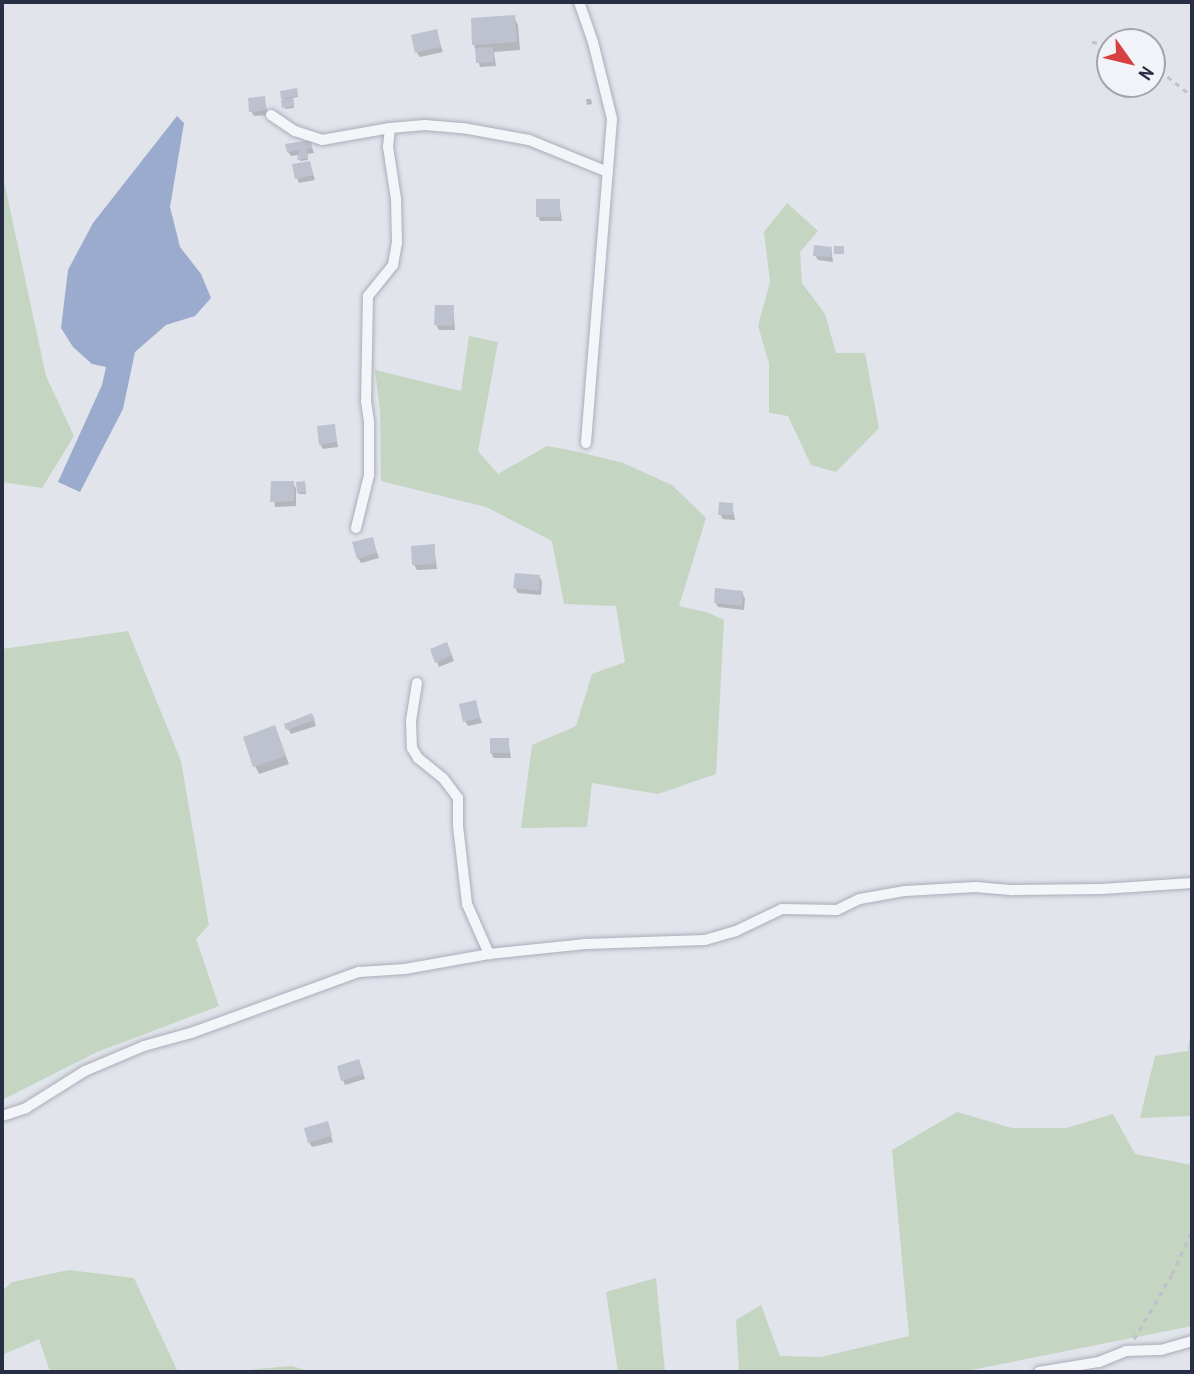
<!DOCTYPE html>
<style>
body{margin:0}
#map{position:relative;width:1194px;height:1374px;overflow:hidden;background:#e1e4eb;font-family:"Archivo Narrow",sans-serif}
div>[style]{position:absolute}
.green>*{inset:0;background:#c4d5c2}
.water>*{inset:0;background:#9aabcd}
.shadow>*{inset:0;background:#0003}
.building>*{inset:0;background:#bec2ce}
.path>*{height:2.5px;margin-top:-1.25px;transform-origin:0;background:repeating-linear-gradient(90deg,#bfc1ca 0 5px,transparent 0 10px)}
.roads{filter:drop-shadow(0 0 2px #aaadb9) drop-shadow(0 0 2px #aaadb9)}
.minor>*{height:10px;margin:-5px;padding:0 5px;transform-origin:5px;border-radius:5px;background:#f4f5f9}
span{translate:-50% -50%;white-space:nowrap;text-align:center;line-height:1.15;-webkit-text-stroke:6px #f1f3f8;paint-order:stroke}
.frame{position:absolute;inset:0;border:4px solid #282e44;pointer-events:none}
.north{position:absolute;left:1096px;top:28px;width:70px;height:70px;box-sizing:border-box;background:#f1f3f8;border:2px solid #a1a4b0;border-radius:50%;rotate:124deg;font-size:19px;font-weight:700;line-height:28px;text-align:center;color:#282e44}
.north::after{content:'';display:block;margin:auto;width:24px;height:32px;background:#d73f40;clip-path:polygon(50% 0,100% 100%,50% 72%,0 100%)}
</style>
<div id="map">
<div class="green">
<div style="clip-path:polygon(2px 172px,46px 376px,74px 436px,42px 488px,2px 482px)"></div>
<div style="clip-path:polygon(787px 203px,818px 231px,800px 252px,802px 283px,825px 314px,836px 353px,865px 353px,879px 428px,836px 472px,811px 465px,788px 416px,769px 413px,769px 363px,758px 326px,770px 282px,764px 232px)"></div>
<div style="clip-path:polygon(469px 336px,498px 342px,478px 451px,498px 474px,547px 446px,579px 452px,623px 463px,672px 485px,706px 518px,679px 606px,706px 612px,724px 620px,716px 774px,658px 794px,592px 783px,587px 827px,521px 828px,532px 745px,576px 726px,592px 674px,625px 662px,616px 606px,564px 604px,552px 541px,486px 507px,381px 481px,380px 410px,375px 370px,461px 391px)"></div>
<div style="clip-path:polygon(128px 631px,181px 761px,209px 925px,196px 939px,219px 1006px,97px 1052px,2px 1100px,2px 649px)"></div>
<div style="clip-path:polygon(1192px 1018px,1192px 1116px,1140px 1118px,1155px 1056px,1188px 1051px)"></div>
<div style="clip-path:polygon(957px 1112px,1012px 1128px,1066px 1128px,1113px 1114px,1135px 1154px,1192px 1165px,1192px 1326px,961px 1372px,739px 1372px,736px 1320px,761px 1305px,780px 1356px,821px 1357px,909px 1336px,892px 1150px)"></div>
<div style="clip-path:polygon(69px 1270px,134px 1278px,178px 1372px,50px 1372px,39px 1339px,2px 1355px,2px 1291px,12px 1282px)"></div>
<div style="clip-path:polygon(656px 1278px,665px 1372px,618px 1372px,606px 1292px)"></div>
<div style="clip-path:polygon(292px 1366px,312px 1372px,224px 1372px)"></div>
</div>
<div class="water">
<div style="clip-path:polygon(177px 116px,184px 123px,170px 207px,180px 247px,201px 274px,211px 298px,195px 316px,166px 325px,135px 352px,123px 409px,80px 492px,58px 482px,102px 385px,106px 367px,92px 364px,73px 347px,61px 328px,68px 270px,93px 223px)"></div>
</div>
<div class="shadow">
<div style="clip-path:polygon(514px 17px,518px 25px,520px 50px,494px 52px,496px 66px,480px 67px,474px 45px)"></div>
<div style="clip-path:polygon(436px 31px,443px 52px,420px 57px,417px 53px)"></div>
<div style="clip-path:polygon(297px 92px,298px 97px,293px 98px,294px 108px,285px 109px,282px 93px)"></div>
<div style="clip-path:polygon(264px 98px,268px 115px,254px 116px,251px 111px)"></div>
<div style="clip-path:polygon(586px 99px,591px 99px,592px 104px,587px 105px)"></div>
<div style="clip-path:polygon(310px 142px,314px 153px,307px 154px,308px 160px,300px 161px,298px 155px,291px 156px,288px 152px)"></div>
<div style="clip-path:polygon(310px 163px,315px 180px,299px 183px,297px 178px)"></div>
<div style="clip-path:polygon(559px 201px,562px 221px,540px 221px,538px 216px)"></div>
<div style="clip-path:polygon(831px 248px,833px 262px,818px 260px,815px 255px)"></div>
<div style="clip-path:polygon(453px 307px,455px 330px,439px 330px,436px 325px)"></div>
<div style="clip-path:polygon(334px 426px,338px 447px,323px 449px,320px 444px)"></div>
<div style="clip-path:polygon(272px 483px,293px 483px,298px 492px,305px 484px,306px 494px,299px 494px,296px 488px,296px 506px,275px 507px)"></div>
<div style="clip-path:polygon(732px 504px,735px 520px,723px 519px,720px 514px)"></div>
<div style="clip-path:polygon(372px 539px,379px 558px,361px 563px,358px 558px)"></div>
<div style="clip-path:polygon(434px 546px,437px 569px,417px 570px,414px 565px)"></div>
<div style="clip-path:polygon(539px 576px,542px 581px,541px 595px,518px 593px,515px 588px)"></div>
<div style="clip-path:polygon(742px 593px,745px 598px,744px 610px,718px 607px,715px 602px)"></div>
<div style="clip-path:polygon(449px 649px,454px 661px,439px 667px,437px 662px)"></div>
<div style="clip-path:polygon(475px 702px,482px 723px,468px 726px,465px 721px)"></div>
<div style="clip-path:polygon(314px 720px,316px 726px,291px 734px,288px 729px)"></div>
<div style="clip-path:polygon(274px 727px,289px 764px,259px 774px,255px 766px)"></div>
<div style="clip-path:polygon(508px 739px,511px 758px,494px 758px,491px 753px)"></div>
<div style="clip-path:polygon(361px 1066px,365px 1079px,345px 1085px,343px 1080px)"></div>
<div style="clip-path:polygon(327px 1123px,333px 1142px,312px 1147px,309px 1142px)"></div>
</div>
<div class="building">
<div style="clip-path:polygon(515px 15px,517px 42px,472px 45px,471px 18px)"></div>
<div style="clip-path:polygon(437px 29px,441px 47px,415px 53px,411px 35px)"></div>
<div style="clip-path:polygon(493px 47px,494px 62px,476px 63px,475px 48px)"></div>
<div style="clip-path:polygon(297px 88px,298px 96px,281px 99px,280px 91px)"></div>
<div style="clip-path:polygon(265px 96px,266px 110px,249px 112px,248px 98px)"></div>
<div style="clip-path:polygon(293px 98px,294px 106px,282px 108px,281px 100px)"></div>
<div style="clip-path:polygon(311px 140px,312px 148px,307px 149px,308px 158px,297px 160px,299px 150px,287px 152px,285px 144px)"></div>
<div style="clip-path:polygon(310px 161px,313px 175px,295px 179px,292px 164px)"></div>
<div style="clip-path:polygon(536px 199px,560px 199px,560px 217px,536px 217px)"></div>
<div style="clip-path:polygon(814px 245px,832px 247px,831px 257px,813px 256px)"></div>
<div style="clip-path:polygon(834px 246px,844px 246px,844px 254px,834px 254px)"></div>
<div style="clip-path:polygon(435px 305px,454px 305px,453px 326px,434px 325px)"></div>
<div style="clip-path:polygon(335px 424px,337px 442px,319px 445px,317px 426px)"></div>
<div style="clip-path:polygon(271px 481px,294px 481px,294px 501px,270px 502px)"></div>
<div style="clip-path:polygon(305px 481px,306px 492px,297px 493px,296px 482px)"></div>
<div style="clip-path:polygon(719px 502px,733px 503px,733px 515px,718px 515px)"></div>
<div style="clip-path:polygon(373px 537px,377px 553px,357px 559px,352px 542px)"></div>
<div style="clip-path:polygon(435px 544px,435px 564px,412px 565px,411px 546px)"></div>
<div style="clip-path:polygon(515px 573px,540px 575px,539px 591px,513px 588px)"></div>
<div style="clip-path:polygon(715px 588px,743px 591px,742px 606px,714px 603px)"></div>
<div style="clip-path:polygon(447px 642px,452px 655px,435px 663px,430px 649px)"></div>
<div style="clip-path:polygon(476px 700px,480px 718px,463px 722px,459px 704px)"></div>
<div style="clip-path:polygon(312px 713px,315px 720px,286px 730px,284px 724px)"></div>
<div style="clip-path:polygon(275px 725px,286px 756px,253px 767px,243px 737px)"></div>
<div style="clip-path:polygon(490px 738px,509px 738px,509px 753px,490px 753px)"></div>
<div style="clip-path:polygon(359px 1059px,364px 1074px,341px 1081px,337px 1066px)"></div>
<div style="clip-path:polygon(328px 1121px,332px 1136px,308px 1143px,304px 1128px)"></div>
</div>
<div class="path">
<div style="left:1092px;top:42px;width:18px;rotate:6deg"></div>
<div style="left:1152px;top:64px;width:51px;rotate:38.7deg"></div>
<div style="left:1134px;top:1339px;width:75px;rotate:-59.7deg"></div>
<div style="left:1172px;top:1274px;width:47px;rotate:-65.1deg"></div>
</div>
<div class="roads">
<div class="minor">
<div style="left:579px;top:2px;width:42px;rotate:70.7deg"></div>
<div style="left:593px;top:42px;width:79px;rotate:76.1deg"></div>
<div style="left:612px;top:119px;width:325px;rotate:94.6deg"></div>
<div style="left:271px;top:115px;width:29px;rotate:34deg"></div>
<div style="left:295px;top:131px;width:28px;rotate:18deg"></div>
<div style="left:322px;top:140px;width:69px;rotate:-10deg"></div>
<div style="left:390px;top:128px;width:35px;rotate:-5deg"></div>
<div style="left:425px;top:125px;width:38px;rotate:5deg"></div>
<div style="left:463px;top:128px;width:67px;rotate:10.3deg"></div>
<div style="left:529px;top:140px;width:85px;rotate:22.1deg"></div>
<div style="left:356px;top:528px;width:55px;rotate:-76.2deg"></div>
<div style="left:369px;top:475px;width:53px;rotate:-90deg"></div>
<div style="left:369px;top:422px;width:21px;rotate:-98deg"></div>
<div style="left:366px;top:401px;width:105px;rotate:-88.9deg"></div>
<div style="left:368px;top:296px;width:40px;rotate:-51deg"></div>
<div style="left:393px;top:265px;width:22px;rotate:-80deg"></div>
<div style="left:397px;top:243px;width:44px;rotate:-91.3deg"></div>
<div style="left:396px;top:199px;width:53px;rotate:-98.7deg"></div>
<div style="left:388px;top:147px;width:19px;rotate:-84deg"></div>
<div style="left:417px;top:683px;width:38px;rotate:99deg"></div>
<div style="left:411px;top:721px;width:27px;rotate:88deg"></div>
<div style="left:412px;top:748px;width:12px;rotate:59deg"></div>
<div style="left:418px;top:758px;width:32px;rotate:39deg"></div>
<div style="left:443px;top:778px;width:25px;rotate:53deg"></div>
<div style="left:458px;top:798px;width:28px;rotate:90deg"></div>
<div style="left:458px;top:826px;width:79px;rotate:83.4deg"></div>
<div style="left:467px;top:904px;width:55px;rotate:66.3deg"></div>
<div style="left:2px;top:1116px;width:25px;rotate:-18deg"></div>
<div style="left:26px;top:1108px;width:70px;rotate:-32.1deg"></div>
<div style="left:85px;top:1071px;width:64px;rotate:-23deg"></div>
<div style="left:144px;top:1046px;width:49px;rotate:-15.5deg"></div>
<div style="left:191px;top:1033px;width:179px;rotate:-20deg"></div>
<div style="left:359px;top:972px;width:46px;rotate:-3.7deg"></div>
<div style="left:405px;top:969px;width:85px;rotate:-10.1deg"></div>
<div style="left:489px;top:954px;width:97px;rotate:-5.9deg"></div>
<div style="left:585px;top:944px;width:120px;rotate:-1.9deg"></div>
<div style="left:705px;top:940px;width:32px;rotate:-16deg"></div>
<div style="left:736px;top:931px;width:51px;rotate:-25.6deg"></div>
<div style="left:782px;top:909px;width:55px;rotate:1deg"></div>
<div style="left:837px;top:910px;width:25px;rotate:-26deg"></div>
<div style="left:860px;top:899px;width:46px;rotate:-10.1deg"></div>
<div style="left:905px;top:891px;width:71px;rotate:-3.2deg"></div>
<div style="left:976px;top:887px;width:37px;rotate:5deg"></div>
<div style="left:1013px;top:890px;width:89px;rotate:-0.6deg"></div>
<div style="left:1102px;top:889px;width:90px;rotate:-3.8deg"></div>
<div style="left:1039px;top:1372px;width:61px;rotate:-9.5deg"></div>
<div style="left:1099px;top:1362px;width:29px;rotate:-22deg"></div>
<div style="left:1126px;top:1351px;width:35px;rotate:-2deg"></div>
<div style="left:1161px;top:1350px;width:32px;rotate:-16deg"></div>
</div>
</div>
<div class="frame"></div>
<div class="north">N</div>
</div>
